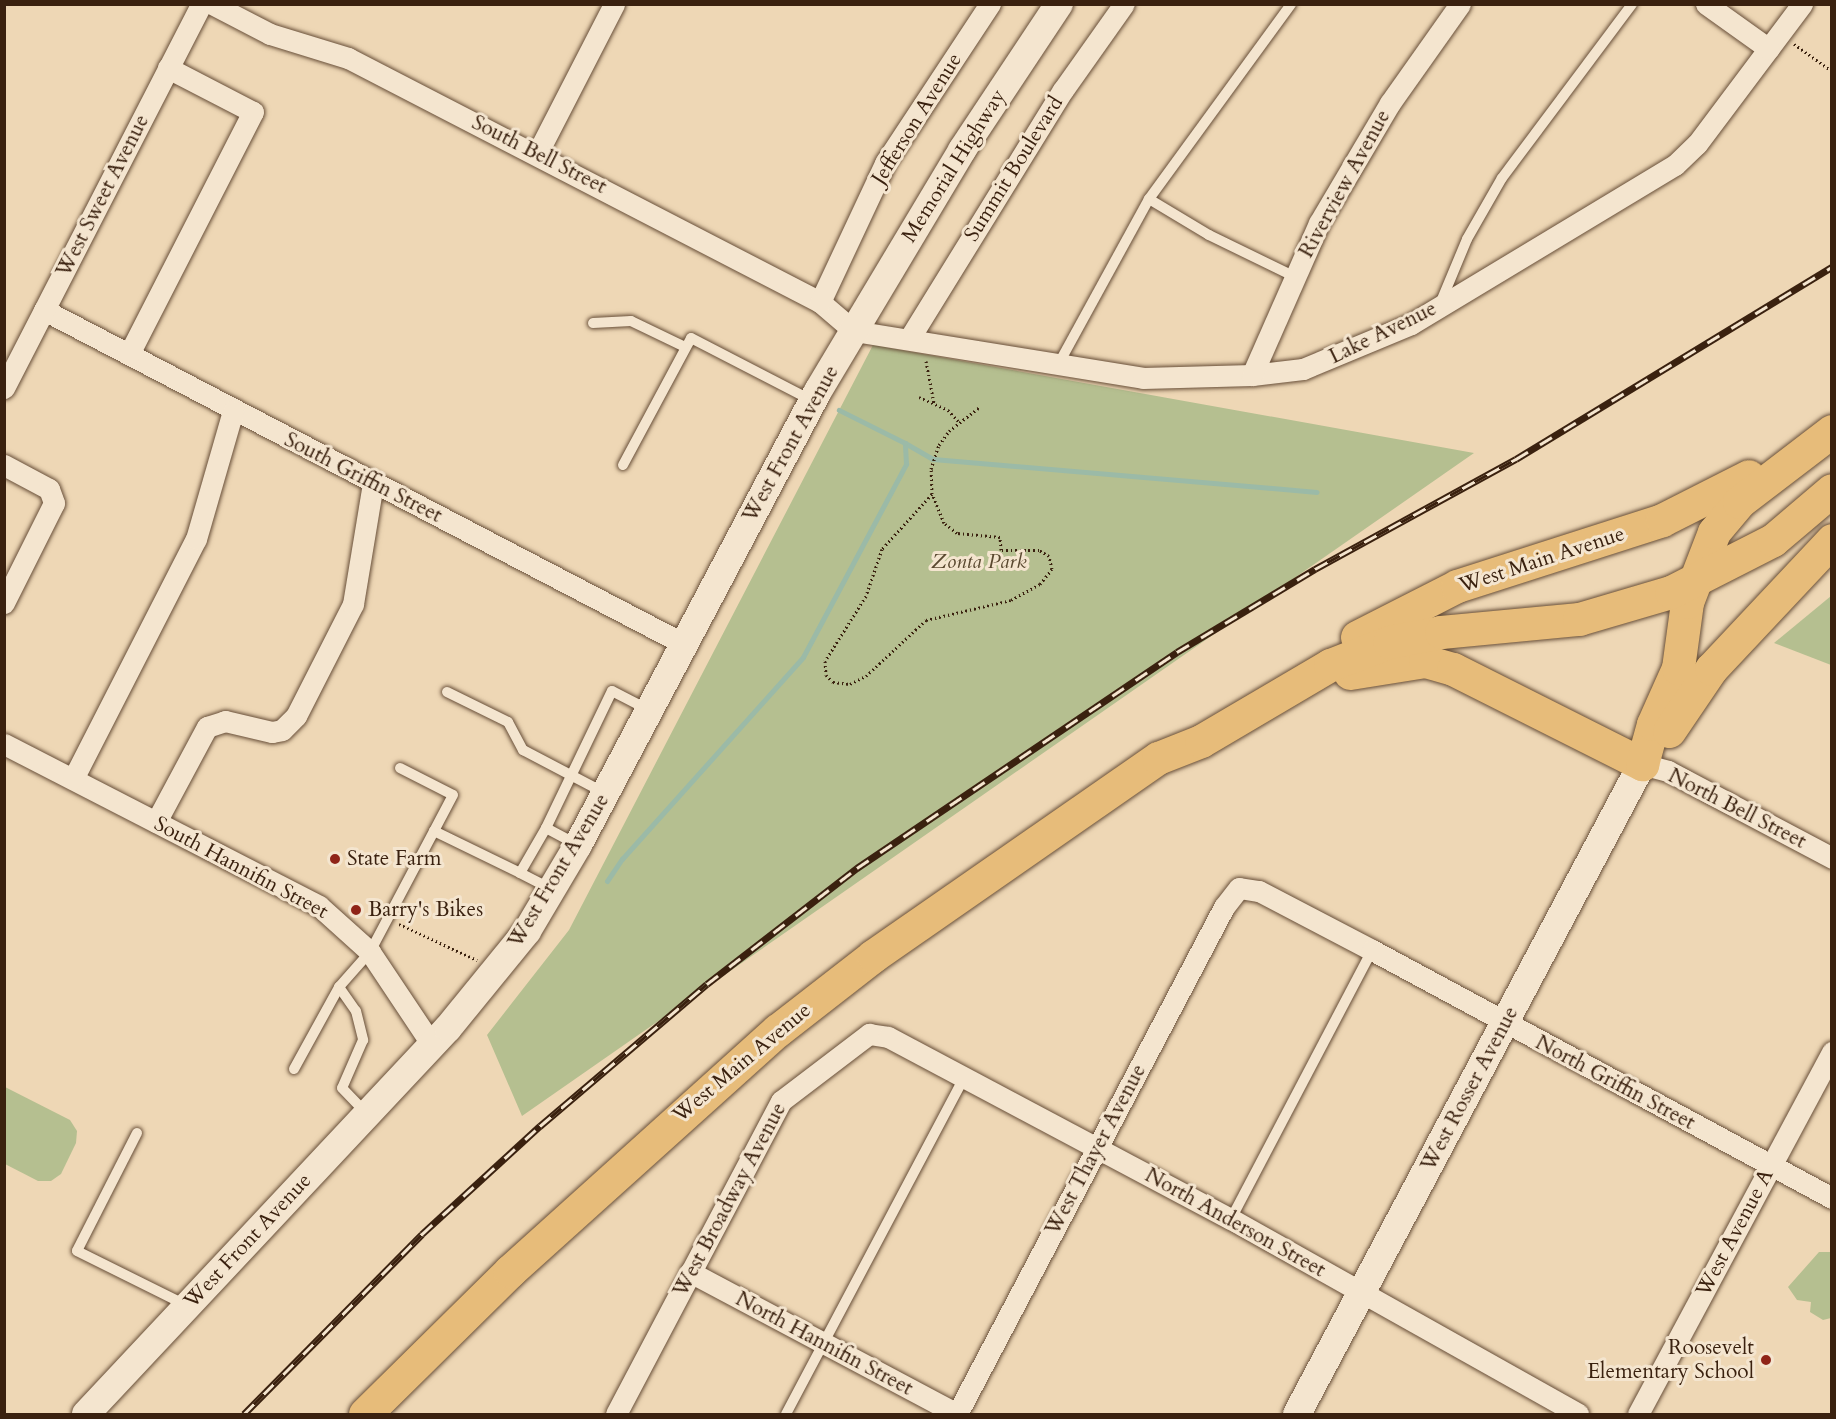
<!DOCTYPE html>
<style>
body{margin:0}
#map{position:relative;width:1836px;height:1419px;overflow:hidden;background:#eed7b5;font-family:Cardo,serif}
div>[style]{position:absolute}
.green>*{inset:0;background:#b5bf90}
.stream>*{height:5px;margin:-2.5px;padding:0 2.5px;transform-origin:2.5px;border-radius:2.5px;background:#9bbaa7}
.path>*{height:3px;margin-top:-1.5px;transform-origin:0;background:repeating-linear-gradient(90deg,#3a210f 0 1.5px,transparent 0 4.5px)}
.roads{filter:drop-shadow(0 0 2px #674e38) drop-shadow(0 0 2px #674e38)}
.lane>*{height:10px;margin:-5px;padding:0 5px;transform-origin:5px;border-radius:5px;background:#f4e5cf}
.street>*{height:21px;margin:-10.5px;padding:0 10.5px;transform-origin:10.5px;border-radius:10.5px;background:#f4e5cf}
.secondary>*{height:28px;margin:-14px;padding:0 14px;transform-origin:14px;border-radius:14px;background:#f4e5cf}
.primary>*{height:33px;margin:-16.5px;padding:0 16.5px;transform-origin:16.5px;border-radius:16.5px;background:#e7bc7a}
.rail>*{height:7px;margin-top:-3.5px;transform-origin:0;background:repeating-linear-gradient(90deg,#f4e5cf 0 14px,#3a210f 0 28px);box-sizing:border-box;border-block:2px solid #3a210f}
.dots>*{width:16px;height:16px;translate:-50% -50%;box-sizing:border-box;border:3px solid #f4e5cf;border-radius:50%}
span{translate:-50% -50%;white-space:nowrap;text-align:center;line-height:1.15;-webkit-text-stroke:6px #f4e5cf;paint-order:stroke}
.street-label{font-size:21px;color:#3a210f}
.park-label{font-size:21px;color:#59482f;font-style:italic}
.poi-label{font-size:21px;color:#3a210f}
.left{translate:0 -50%;text-align:left}
.right{translate:-100% -50%;text-align:right}
.frame{position:absolute;inset:0;border:6px solid #3a210f;pointer-events:none}
</style>
<div id="map">
<div class="green">
<div style="clip-path:polygon(873px 345px,1474px 453px,522px 1116px,487px 1035px,569px 930px)"></div>
<div style="clip-path:polygon(1831px 596px,1831px 665px,1774px 643px)"></div>
<div style="clip-path:polygon(5px 1087px,70px 1120px,77px 1131px,76px 1143px,61px 1174px,51px 1181px,38px 1181px,5px 1164px)"></div>
<div style="clip-path:polygon(1819px 1252px,1831px 1252px,1831px 1318px,1823px 1320px,1810px 1312px,1811px 1302px,1797px 1300px,1788px 1287px)"></div>
</div>
<div class="stream">
<div style="left:905px;top:443px;width:32px;rotate:30deg"></div>
<div style="left:933px;top:459px;width:385px;rotate:4.9deg"></div>
<div style="left:607px;top:881px;width:27px;rotate:-56deg"></div>
<div style="left:622px;top:859px;width:271px;rotate:-48.1deg"></div>
<div style="left:803px;top:657px;width:219px;rotate:-61.9deg"></div>
<div style="left:906px;top:464px;width:21px;rotate:-93deg"></div>
<div style="left:905px;top:443px;width:74px;rotate:-153.4deg"></div>
</div>
<div class="path">
<div style="left:1794px;top:44px;width:47px;rotate:35.4deg"></div>
<div style="left:926px;top:361px;width:43px;rotate:79.2deg"></div>
<div style="left:919px;top:397px;width:32px;rotate:24deg"></div>
<div style="left:948px;top:410px;width:16px;rotate:47deg"></div>
<div style="left:932px;top:494px;width:74px;rotate:132.3deg"></div>
<div style="left:882px;top:549px;width:50px;rotate:108.8deg"></div>
<div style="left:866px;top:596px;width:77px;rotate:122.2deg"></div>
<div style="left:825px;top:661px;width:14px;rotate:86deg"></div>
<div style="left:826px;top:675px;width:10px;rotate:45deg"></div>
<div style="left:833px;top:682px;width:17px;rotate:7deg"></div>
<div style="left:850px;top:684px;width:18px;rotate:-27deg"></div>
<div style="left:866px;top:676px;width:82px;rotate:-43deg"></div>
<div style="left:926px;top:620px;width:87px;rotate:-13.2deg"></div>
<div style="left:1011px;top:600px;width:33px;rotate:-29deg"></div>
<div style="left:1040px;top:584px;width:19px;rotate:-51deg"></div>
<div style="left:1052px;top:569px;width:13px;rotate:-103deg"></div>
<div style="left:1049px;top:556px;width:12px;rotate:-149deg"></div>
<div style="left:1039px;top:550px;width:38px;rotate:180deg"></div>
<div style="left:1001px;top:550px;width:13px;rotate:-94deg"></div>
<div style="left:1000px;top:537px;width:43px;rotate:-174.7deg"></div>
<div style="left:957px;top:533px;width:16px;rotate:-142deg"></div>
<div style="left:944px;top:523px;width:31px;rotate:-112deg"></div>
<div style="left:932px;top:494px;width:25px;rotate:-92deg"></div>
<div style="left:931px;top:469px;width:25px;rotate:-72deg"></div>
<div style="left:939px;top:445px;width:17px;rotate:-54deg"></div>
<div style="left:949px;top:431px;width:39px;rotate:-38deg"></div>
<div style="left:399px;top:924px;width:86px;rotate:24.8deg"></div>
</div>
<div class="roads">
<div class="lane">
<div style="left:1149px;top:199px;width:70px;rotate:31deg"></div>
<div style="left:1209px;top:235px;width:96px;rotate:26deg"></div>
<div style="left:1440px;top:304px;width:70px;rotate:-67.4deg"></div>
<div style="left:1467px;top:239px;width:70px;rotate:-60.2deg"></div>
<div style="left:1502px;top:178px;width:217px;rotate:-53.2deg"></div>
<div style="left:593px;top:323px;width:38px;rotate:-3deg"></div>
<div style="left:631px;top:321px;width:60px;rotate:25.7deg"></div>
<div style="left:1058px;top:365px;width:189px;rotate:-61.3deg"></div>
<div style="left:1149px;top:199px;width:241px;rotate:-53.9deg"></div>
<div style="left:623px;top:465px;width:144px;rotate:-61.8deg"></div>
<div style="left:691px;top:338px;width:137px;rotate:27.3deg"></div>
<div style="left:447px;top:692px;width:68px;rotate:26.2deg"></div>
<div style="left:508px;top:722px;width:32px;rotate:62deg"></div>
<div style="left:523px;top:750px;width:93px;rotate:27.7deg"></div>
<div style="left:400px;top:768px;width:59px;rotate:27deg"></div>
<div style="left:453px;top:795px;width:41px;rotate:117.8deg"></div>
<div style="left:546px;top:828px;width:52px;rotate:120deg"></div>
<div style="left:520px;top:873px;width:34px;rotate:27deg"></div>
<div style="left:576px;top:844px;width:34px;rotate:-152deg"></div>
<div style="left:546px;top:828px;width:152px;rotate:-64.3deg"></div>
<div style="left:612px;top:691px;width:42px;rotate:27.2deg"></div>
<div style="left:339px;top:987px;width:29px;rotate:55deg"></div>
<div style="left:356px;top:1011px;width:30px;rotate:76deg"></div>
<div style="left:363px;top:1040px;width:52px;rotate:113.6deg"></div>
<div style="left:342px;top:1088px;width:35px;rotate:46deg"></div>
<div style="left:294px;top:1069px;width:94px;rotate:-61.2deg"></div>
<div style="left:339px;top:987px;width:47px;rotate:-48.5deg"></div>
<div style="left:370px;top:952px;width:137px;rotate:-62.1deg"></div>
<div style="left:434px;top:831px;width:96px;rotate:26deg"></div>
<div style="left:137px;top:1133px;width:132px;rotate:117deg"></div>
<div style="left:77px;top:1251px;width:122px;rotate:26.4deg"></div>
<div style="left:1231px;top:1219px;width:304px;rotate:-62.3deg"></div>
<div style="left:786px;top:1414px;width:380px;rotate:-62.1deg"></div>
</div>
<div class="street">
<div style="left:212px;top:4px;width:65px;rotate:27.3deg"></div>
<div style="left:270px;top:34px;width:82px;rotate:17.1deg"></div>
<div style="left:348px;top:58px;width:531px;rotate:27.34deg"></div>
<div style="left:820px;top:302px;width:45px;rotate:40.5deg"></div>
<div style="left:854px;top:331px;width:293px;rotate:9.2deg"></div>
<div style="left:1143px;top:378px;width:109px;rotate:-1.6deg"></div>
<div style="left:1252px;top:375px;width:51px;rotate:-6.7deg"></div>
<div style="left:1303px;top:369px;width:117px;rotate:-22.6deg"></div>
<div style="left:1411px;top:324px;width:308px;rotate:-31.1deg"></div>
<div style="left:1675px;top:165px;width:30px;rotate:-44deg"></div>
<div style="left:1697px;top:144px;width:175px;rotate:-53.1deg"></div>
<div style="left:1706px;top:4px;width:77px;rotate:35.5deg"></div>
<div style="left:537px;top:154px;width:169px;rotate:-62.8deg"></div>
<div style="left:820px;top:302px;width:153px;rotate:-64.9deg"></div>
<div style="left:885px;top:163px;width:191px;rotate:-56.6deg"></div>
<div style="left:44px;top:310px;width:722px;rotate:27.56deg"></div>
<div style="left:909px;top:339px;width:293px;rotate:-58.3deg"></div>
<div style="left:1063px;top:90px;width:105px;rotate:-54.7deg"></div>
<div style="left:129px;top:354px;width:272px;rotate:-62.9deg"></div>
<div style="left:253px;top:112px;width:96px;rotate:-152.6deg"></div>
<div style="left:1252px;top:375px;width:166px;rotate:-66.2deg"></div>
<div style="left:1319px;top:223px;width:139px;rotate:-59.4deg"></div>
<div style="left:1390px;top:103px;width:121px;rotate:-54.7deg"></div>
<div style="left:4px;top:388px;width:432px;rotate:-62.8deg"></div>
<div style="left:4px;top:465px;width:51px;rotate:28.1deg"></div>
<div style="left:49px;top:489px;width:15px;rotate:70deg"></div>
<div style="left:54px;top:503px;width:112px;rotate:116.6deg"></div>
<div style="left:4px;top:744px;width:354px;rotate:27.2deg"></div>
<div style="left:319px;top:906px;width:69px;rotate:42deg"></div>
<div style="left:370px;top:952px;width:112px;rotate:56.3deg"></div>
<div style="left:1642px;top:764px;width:27px;rotate:15deg"></div>
<div style="left:1668px;top:771px;width:186px;rotate:27.9deg"></div>
<div style="left:73px;top:779px;width:270px;rotate:-62.9deg"></div>
<div style="left:196px;top:539px;width:133px;rotate:-73.9deg"></div>
<div style="left:156px;top:822px;width:108px;rotate:-61.8deg"></div>
<div style="left:207px;top:727px;width:19px;rotate:-18deg"></div>
<div style="left:225px;top:721px;width:48px;rotate:13.2deg"></div>
<div style="left:272px;top:732px;width:10px;rotate:-11deg"></div>
<div style="left:282px;top:730px;width:20px;rotate:-45deg"></div>
<div style="left:296px;top:716px;width:126px;rotate:-63deg"></div>
<div style="left:353px;top:604px;width:123px;rotate:-80.6deg"></div>
<div style="left:690px;top:1272px;width:302px;rotate:28deg"></div>
<div style="left:616px;top:1414px;width:354px;rotate:-62.2deg"></div>
<div style="left:781px;top:1101px;width:111px;rotate:-37.3deg"></div>
<div style="left:869px;top:1034px;width:19px;rotate:9deg"></div>
<div style="left:888px;top:1037px;width:388px;rotate:28deg"></div>
<div style="left:1231px;top:1219px;width:398px;rotate:29.3deg"></div>
<div style="left:957px;top:1414px;width:573px;rotate:-62.23deg"></div>
<div style="left:1224px;top:907px;width:24px;rotate:-52deg"></div>
<div style="left:1239px;top:888px;width:20px;rotate:9deg"></div>
<div style="left:1259px;top:891px;width:127px;rotate:27.6deg"></div>
<div style="left:1372px;top:950px;width:523px;rotate:28.33deg"></div>
<div style="left:1638px;top:1414px;width:411px;rotate:-61.8deg"></div>
</div>
<div class="secondary">
<div style="left:86px;top:1414px;width:529px;rotate:-46.84deg"></div>
<div style="left:448px;top:1028px;width:125px;rotate:-50.8deg"></div>
<div style="left:527px;top:931px;width:100px;rotate:-59.3deg"></div>
<div style="left:578px;top:845px;width:514px;rotate:-62.14deg"></div>
<div style="left:818px;top:391px;width:281px;rotate:-59.1deg"></div>
<div style="left:962px;top:150px;width:175px;rotate:-56.4deg"></div>
<div style="left:1297px;top:1414px;width:736px;rotate:-62.04deg"></div>
</div>
<div class="primary">
<div style="left:1357px;top:637px;width:112px;rotate:-27deg"></div>
<div style="left:1457px;top:586px;width:215px;rotate:-17.8deg"></div>
<div style="left:1662px;top:520px;width:97px;rotate:-26.8deg"></div>
<div style="left:1350px;top:673px;width:76px;rotate:-9.1deg"></div>
<div style="left:1425px;top:661px;width:29px;rotate:16deg"></div>
<div style="left:1453px;top:669px;width:212px;rotate:26.7deg"></div>
<div style="left:1642px;top:764px;width:41px;rotate:-74.6deg"></div>
<div style="left:1653px;top:724px;width:61px;rotate:-65.9deg"></div>
<div style="left:1678px;top:668px;width:67px;rotate:-82.2deg"></div>
<div style="left:1687px;top:602px;width:75px;rotate:-68.9deg"></div>
<div style="left:1714px;top:532px;width:39px;rotate:-50deg"></div>
<div style="left:1739px;top:502px;width:117px;rotate:-37.4deg"></div>
<div style="left:1669px;top:731px;width:75px;rotate:-55.9deg"></div>
<div style="left:1711px;top:669px;width:177px;rotate:-46.8deg"></div>
<div style="left:365px;top:1414px;width:204px;rotate:-44.6deg"></div>
<div style="left:510px;top:1271px;width:360px;rotate:-42deg"></div>
<div style="left:778px;top:1030px;width:120px;rotate:-37.9deg"></div>
<div style="left:873px;top:956px;width:347px;rotate:-34.8deg"></div>
<div style="left:1158px;top:758px;width:46px;rotate:-21.6deg"></div>
<div style="left:1201px;top:741px;width:150px;rotate:-30.5deg"></div>
<div style="left:1330px;top:665px;width:63px;rotate:-21.3deg"></div>
<div style="left:1389px;top:642px;width:53px;rotate:-10.9deg"></div>
<div style="left:1441px;top:632px;width:139px;rotate:-5.4deg"></div>
<div style="left:1579px;top:619px;width:96px;rotate:-16.4deg"></div>
<div style="left:1671px;top:592px;width:114px;rotate:-27deg"></div>
<div style="left:1773px;top:540px;width:77px;rotate:-40.3deg"></div>
</div>
</div>
<div class="rail">
<div style="left:244px;top:1414px;width:253px;rotate:-45.3deg"></div>
<div style="left:422px;top:1234px;width:160px;rotate:-42.5deg"></div>
<div style="left:540px;top:1126px;width:219px;rotate:-40.4deg"></div>
<div style="left:707px;top:984px;width:190px;rotate:-37.7deg"></div>
<div style="left:857px;top:868px;width:386px;rotate:-34deg"></div>
<div style="left:1177px;top:652px;width:161px;rotate:-31deg"></div>
<div style="left:1315px;top:569px;width:229px;rotate:-28.7deg"></div>
<div style="left:1516px;top:459px;width:370px;rotate:-31.3deg"></div>
</div>
<div class="dots">
<div style="left:335px;top:859px;background:#8f2418"></div>
<div style="left:356px;top:910px;background:#8f2418"></div>
<div style="left:1766px;top:1360px;background:#8f2418"></div>
</div>
<div class="street-label">
<span style="left:917px;top:119px;rotate:-58deg">Jefferson Avenue</span>
<span style="left:539px;top:155px;rotate:27deg">South Bell Street</span>
<span style="left:954px;top:166px;rotate:-58deg">Memorial Highway</span>
<span style="left:1014px;top:169px;rotate:-58deg">Summit Boulevard</span>
<span style="left:1345px;top:184px;rotate:-61deg">Riverview Avenue</span>
<span style="left:103px;top:196px;rotate:-63deg">West Sweet Avenue</span>
<span style="left:1383px;top:333px;rotate:-26deg">Lake Avenue</span>
<span style="left:791px;top:444px;rotate:-61deg">West Front Avenue</span>
<span style="left:363px;top:478px;rotate:27deg">South Griffin Street</span>
<span style="left:1542px;top:560px;rotate:-18deg">West Main Avenue</span>
<span style="left:1737px;top:809px;rotate:27deg">North Bell Street</span>
<span style="left:241px;top:868px;rotate:28deg">South Hannifin Street</span>
<span style="left:559px;top:871px;rotate:-59deg">West Front Avenue</span>
<span style="left:742px;top:1063px;rotate:-40deg">West Main Avenue</span>
<span style="left:1615px;top:1083px;rotate:28deg">North Griffin Street</span>
<span style="left:1470px;top:1089px;rotate:-62deg">West Rosser Avenue</span>
<span style="left:1096px;top:1150px;rotate:-62deg">West Thayer Avenue</span>
<span style="left:730px;top:1200px;rotate:-62deg">West Broadway Avenue</span>
<span style="left:1235px;top:1223px;rotate:29deg">North Anderson Street</span>
<span style="left:1735px;top:1233px;rotate:-62deg">West Avenue A</span>
<span style="left:248px;top:1241px;rotate:-47deg">West Front Avenue</span>
<span style="left:824px;top:1344px;rotate:28deg">North Hannifin Street</span>
</div>
<div class="park-label">
<span style="left:979px;top:562px">Zonta Park</span>
</div>
<div class="poi-label">
<span class="left" style="left:347px;top:859px">State Farm</span>
<span class="left" style="left:368px;top:910px">Barry's Bikes</span>
<span class="right" style="left:1754px;top:1360px">Roosevelt<br>Elementary School</span>
</div>
<div class="frame"></div>
</div>
